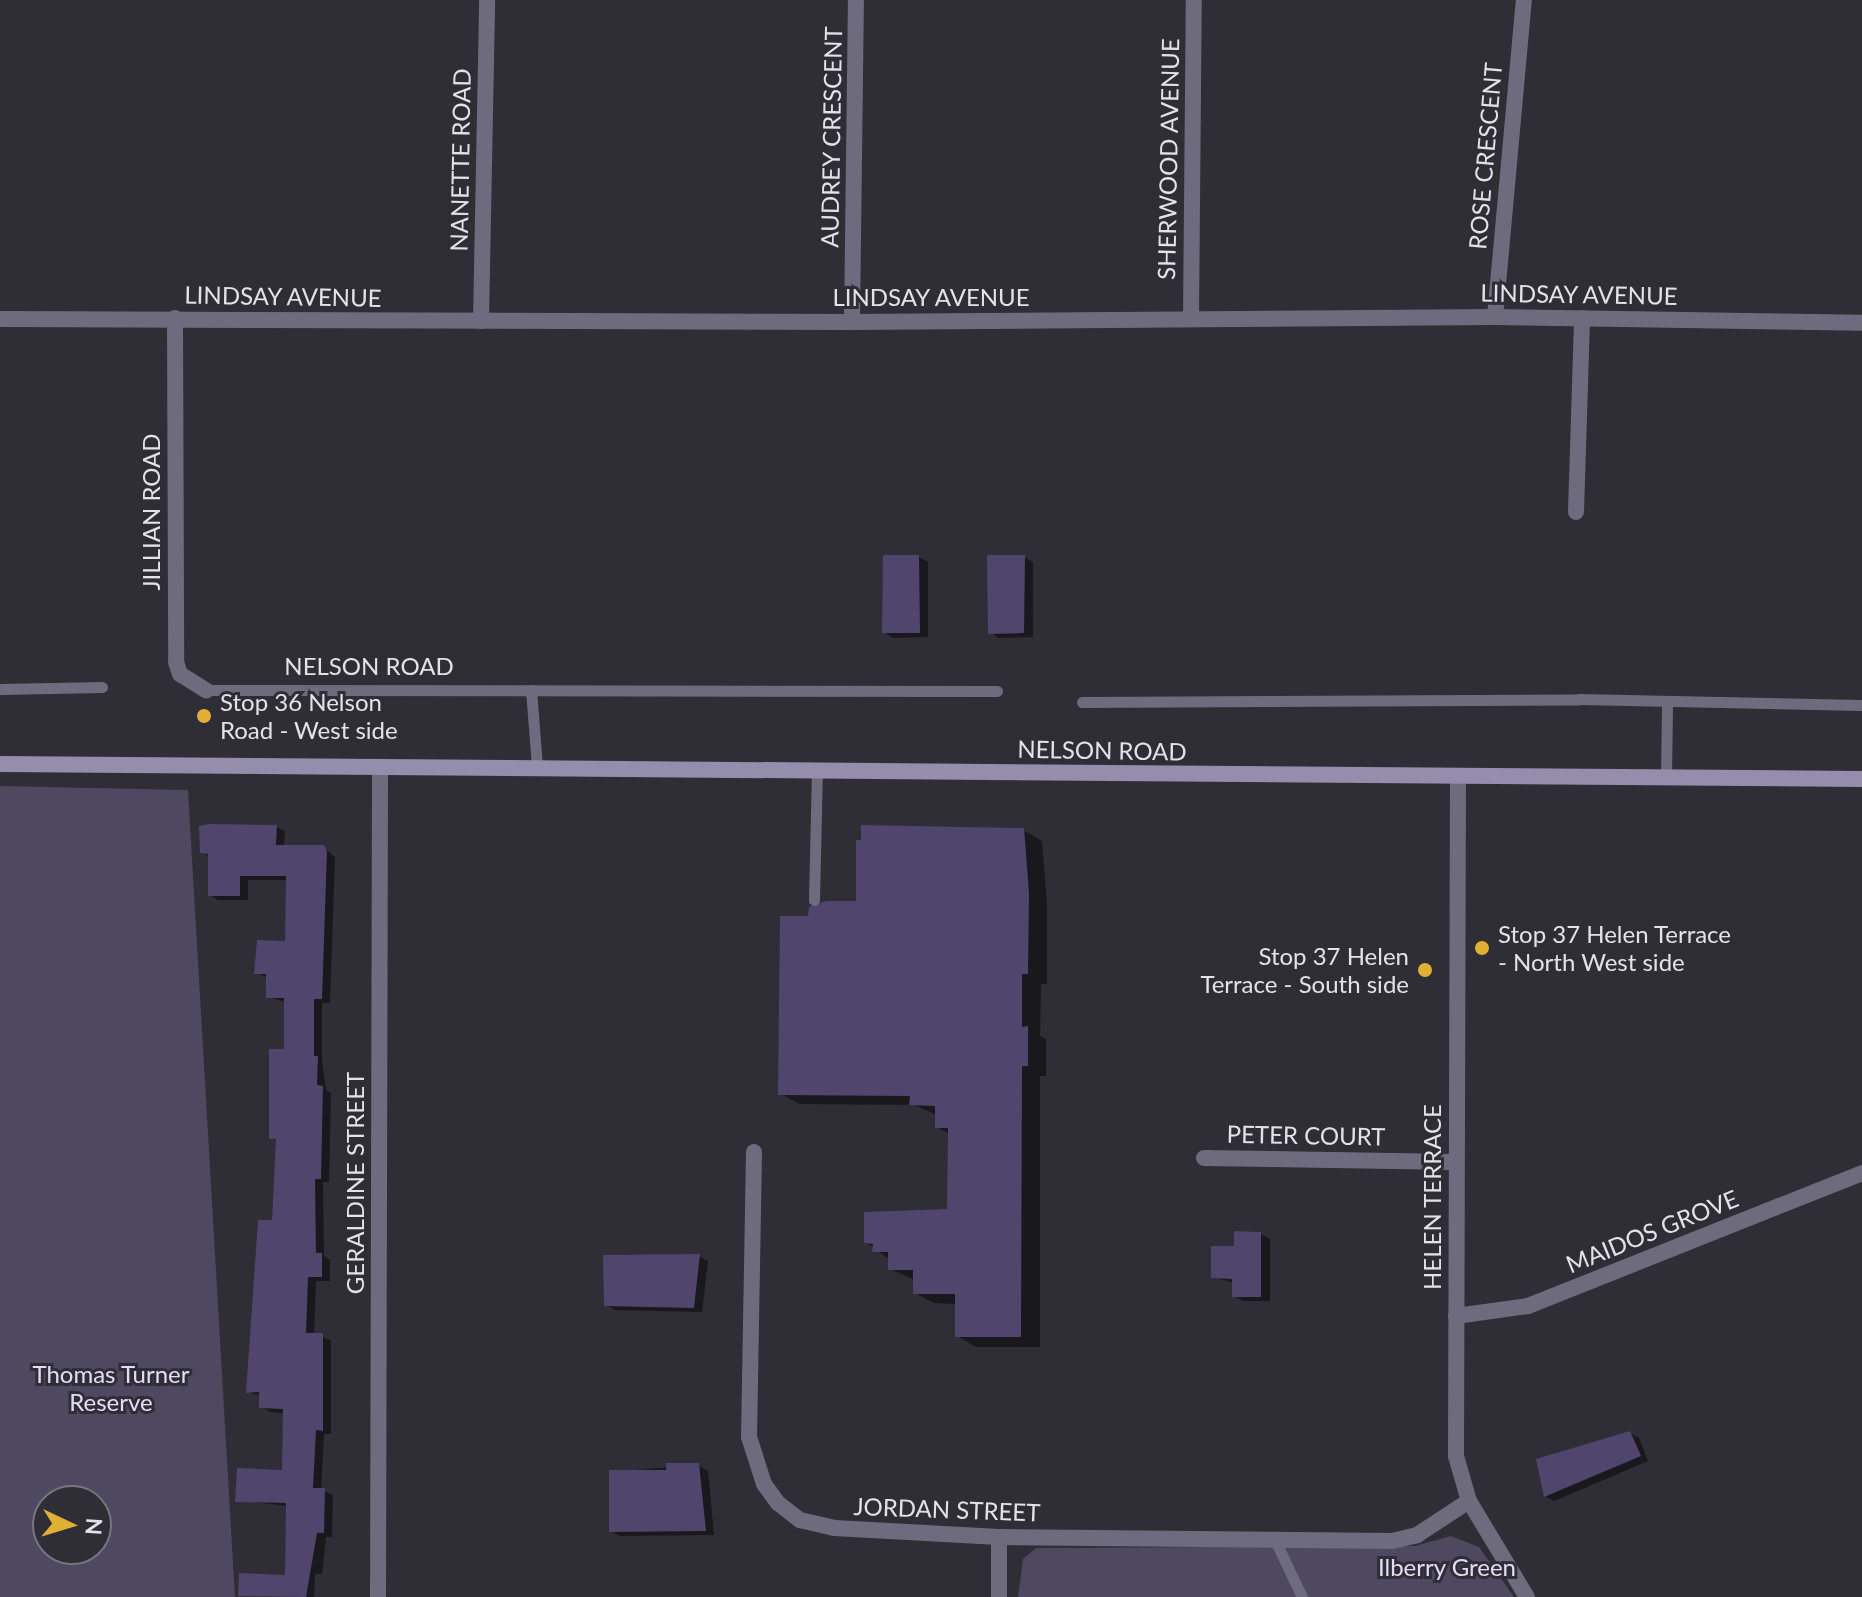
<!DOCTYPE html>
<style>
body{margin:0}
#map{position:relative;width:1862px;height:1597px;overflow:hidden;background:#2f2d35;font-family:Lato,sans-serif}
div>[style]{position:absolute}
.green>*{inset:0;background:#4e4860}
.shadow>*{inset:0;background:#0007}
.building>*{inset:0;background:#50456d}
.service>*{height:11px;margin:-5.5px;padding:0 5.5px;transform-origin:5.5px;border-radius:5.5px;background:#6f6b7e}
.minor>*{height:16px;margin:-8px;padding:0 8px;transform-origin:8px;border-radius:8px;background:#6f6b7e}
.secondary>*{height:16px;margin:-8px;padding:0 8px;transform-origin:8px;border-radius:8px;background:#948dab}
.dots>*{width:22px;height:22px;translate:-50% -50%;box-sizing:border-box;border:4px solid #2f2d35;border-radius:50%}
span{translate:-50% -50%;white-space:nowrap;text-align:center;line-height:1.15;-webkit-text-stroke:6px #2f2d35;paint-order:stroke}
.street-label{font-size:24px;color:#e3e2e8}
.poi-label{font-size:24px;color:#e3e2e8}
.left{translate:0 -50%;text-align:left}
.right{translate:-100% -50%;text-align:right}
.park-label{font-size:24px;color:#e2dcf8}
.north{position:absolute;left:32px;top:1485px;width:80px;height:80px;box-sizing:border-box;background:#2f2d35;border:2px solid #77757d;border-radius:50%;rotate:94deg;font-size:22px;font-weight:700;line-height:32px;text-align:center;color:#e3e2e8}
.north::after{content:'';display:block;margin:auto;width:28px;height:36px;background:#e0b034;clip-path:polygon(50% 0,100% 100%,50% 72%,0 100%)}
</style>
<div id="map">
<div class="green">
<div style="clip-path:polygon(evenodd,0 786px,188px 790px,235px 1597px,0 1597px,0 786px,96px 1501px,96px 1549px,48px 1549px,48px 1501px,96px 1501px)"></div>
<div style="clip-path:polygon(1451px 1536px,1479px 1547px,1514px 1597px,1018px 1597px,1023px 1559px,1036px 1548px,1415px 1546px)"></div>
</div>
<div class="shadow">
<div style="clip-path:polygon(919px 557px,928px 562px,928px 637px,893px 638px,884px 632px)"></div>
<div style="clip-path:polygon(1024px 557px,1033px 562px,1033px 637px,998px 638px,990px 632px)"></div>
<div style="clip-path:polygon(276px 827px,285px 831px,284px 847px,323px 847px,335px 857px,330px 1003px,322px 1003px,322px 1061px,326px 1090px,331px 1093px,329px 1182px,323px 1182px,324px 1256px,330px 1260px,330px 1281px,316px 1281px,314px 1335px,331px 1340px,331px 1434px,324px 1434px,321px 1490px,333px 1495px,332px 1537px,326px 1537px,322px 1574px,315px 1574px,314px 1597px,240px 1595px,287px 1577px,288px 1506px,237px 1500px,284px 1472px,285px 1413px,270px 1412px,261px 1407px,261px 1396px,248px 1392px,274px 1222px,278px 1141px,271px 1138px,286px 1051px,286px 1002px,268px 997px,268px 978px,257px 973px,287px 943px,288px 880px,248px 880px,248px 900px,218px 900px,210px 895px,210px 857px,202px 852px)"></div>
<div style="clip-path:polygon(1023px 830px,1042px 841px,1047px 904px,1047px 984px,1041px 984px,1040px 1036px,1046px 1039px,1046px 1076px,1040px 1076px,1040px 1347px,976px 1347px,957px 1336px,957px 1304px,934px 1303px,915px 1293px,915px 1280px,890px 1269px,890px 1260px,866px 1242px,949px 1210px,950px 1134px,937px 1127px,937px 1115px,914px 1105px,799px 1104px,780px 1093px,810px 918px,858px 903px)"></div>
<div style="clip-path:polygon(1261px 1234px,1270px 1239px,1270px 1301px,1243px 1301px,1234px 1296px,1234px 1283px,1213px 1277px,1236px 1248px)"></div>
<div style="clip-path:polygon(699px 1256px,708px 1261px,702px 1312px,615px 1310px,606px 1305px)"></div>
<div style="clip-path:polygon(1630px 1433px,1639px 1438px,1648px 1461px,1554px 1501px,1545px 1496px)"></div>
<div style="clip-path:polygon(698px 1465px,708px 1471px,714px 1535px,620px 1536px,611px 1531px,611px 1472px)"></div>
</div>
<div class="building">
<div style="clip-path:polygon(883px 555px,919px 555px,920px 633px,882px 633px)"></div>
<div style="clip-path:polygon(987px 555px,1025px 555px,1024px 633px,988px 634px)"></div>
<div style="clip-path:polygon(209px 824px,277px 825px,276px 845px,324px 845px,327px 851px,322px 999px,314px 999px,314px 1056px,318px 1056px,317px 1085px,323px 1086px,321px 1179px,315px 1179px,316px 1253px,322px 1253px,322px 1277px,308px 1277px,306px 1333px,323px 1333px,323px 1431px,316px 1430px,313px 1488px,325px 1488px,324px 1533px,317px 1533px,306px 1597px,238px 1596px,239px 1573px,285px 1575px,286px 1503px,235px 1502px,237px 1468px,282px 1470px,283px 1409px,259px 1408px,259px 1392px,246px 1393px,258px 1220px,272px 1220px,276px 1139px,269px 1139px,269px 1049px,284px 1049px,284px 998px,266px 998px,266px 974px,254px 974px,257px 940px,285px 941px,286px 876px,240px 876px,240px 896px,208px 896px,208px 854px,200px 853px,199px 826px)"></div>
<div style="clip-path:polygon(861px 825px,1024px 828px,1029px 893px,1028px 974px,1022px 974px,1022px 1027px,1028px 1026px,1028px 1066px,1022px 1066px,1021px 1337px,955px 1337px,955px 1294px,913px 1294px,913px 1270px,888px 1270px,888px 1252px,872px 1252px,873px 1244px,864px 1243px,864px 1212px,947px 1209px,948px 1128px,935px 1128px,935px 1106px,909px 1105px,910px 1096px,778px 1095px,780px 916px,808px 916px,809px 907px,826px 901px,856px 901px,856px 840px,861px 840px)"></div>
<div style="clip-path:polygon(1234px 1231px,1261px 1232px,1261px 1297px,1232px 1297px,1232px 1279px,1211px 1278px,1211px 1246px,1234px 1246px)"></div>
<div style="clip-path:polygon(700px 1254px,694px 1308px,604px 1306px,603px 1255px)"></div>
<div style="clip-path:polygon(1630px 1431px,1641px 1456px,1544px 1497px,1536px 1459px)"></div>
<div style="clip-path:polygon(666px 1463px,699px 1463px,706px 1531px,609px 1532px,609px 1470px,666px 1470px)"></div>
</div>
<div class="service">
<div style="left:0;top:689px;width:102px;rotate:-1.1deg"></div>
<div style="left:206px;top:690px;width:791px;rotate:0.07deg"></div>
<div style="left:531px;top:690px;width:77px;rotate:85.5deg"></div>
<div style="left:1082px;top:702px;width:497px;rotate:-0.3deg"></div>
<div style="left:1579px;top:699px;width:283px;rotate:1.2deg"></div>
<div style="left:1666px;top:778px;width:76px;rotate:-89.2deg"></div>
<div style="left:814px;top:900px;width:130px;rotate:-88.7deg"></div>
<div style="left:1275px;top:1540px;width:63px;rotate:64.7deg"></div>
</div>
<div class="minor">
<div style="left:1495px;top:317px;width:318px;rotate:-84.8deg"></div>
<div style="left:175px;top:318px;width:344px;rotate:89.8deg"></div>
<div style="left:176px;top:662px;width:13px;rotate:72deg"></div>
<div style="left:180px;top:674px;width:31px;rotate:32deg"></div>
<div style="left:0;top:319px;width:852px;rotate:0.2deg"></div>
<div style="left:852px;top:322px;width:643px;rotate:-0.45deg"></div>
<div style="left:1495px;top:317px;width:367px;rotate:0.9deg"></div>
<div style="left:1191px;top:319px;width:319px;rotate:-89.5deg"></div>
<div style="left:481px;top:321px;width:321px;rotate:-88.9deg"></div>
<div style="left:852px;top:322px;width:322px;rotate:-89.3deg"></div>
<div style="left:1576px;top:512px;width:194px;rotate:-88.2deg"></div>
<div style="left:1458px;top:778px;width:678px;rotate:90.17deg"></div>
<div style="left:1456px;top:1456px;width:47px;rotate:73.9deg"></div>
<div style="left:1469px;top:1501px;width:112px;rotate:58.9deg"></div>
<div style="left:754px;top:1152px;width:285px;rotate:91deg"></div>
<div style="left:749px;top:1437px;width:49px;rotate:72.3deg"></div>
<div style="left:764px;top:1484px;width:24px;rotate:54deg"></div>
<div style="left:778px;top:1503px;width:28px;rotate:38deg"></div>
<div style="left:800px;top:1520px;width:35px;rotate:13deg"></div>
<div style="left:834px;top:1528px;width:165px;rotate:3.1deg"></div>
<div style="left:999px;top:1537px;width:393px;rotate:0.6deg"></div>
<div style="left:1392px;top:1541px;width:26px;rotate:-13deg"></div>
<div style="left:1417px;top:1535px;width:62px;rotate:-33.2deg"></div>
<div style="left:1204px;top:1158px;width:252px;rotate:0.9deg"></div>
<div style="left:1456px;top:1316px;width:73px;rotate:-7.9deg"></div>
<div style="left:1528px;top:1306px;width:360px;rotate:-21.7deg"></div>
<div style="left:378px;top:1597px;width:828px;rotate:-89.86deg"></div>
<div style="left:999px;top:1597px;width:60px;rotate:-90deg"></div>
</div>
<div class="secondary">
<div style="left:0;top:764px;width:1862px;rotate:0.46deg"></div>
</div>
<div class="dots">
<div style="left:204px;top:716px;background:#e0b034"></div>
<div style="left:1482px;top:948px;background:#e0b034"></div>
<div style="left:1425px;top:970px;background:#e0b034"></div>
</div>
<div class="street-label">
<span style="left:831px;top:137px;rotate:-89deg">AUDREY CRESCENT</span>
<span style="left:1485px;top:156px;rotate:-85deg">ROSE CRESCENT</span>
<span style="left:1168px;top:159px;rotate:-89deg">SHERWOOD AVENUE</span>
<span style="left:460px;top:160px;rotate:-89deg">NANETTE ROAD</span>
<span style="left:1579px;top:294px;rotate:1deg">LINDSAY AVENUE</span>
<span style="left:283px;top:296px;rotate:1deg">LINDSAY AVENUE</span>
<span style="left:931px;top:297px">LINDSAY AVENUE</span>
<span style="left:151px;top:512px;rotate:-90deg">JILLIAN ROAD</span>
<span style="left:369px;top:666px">NELSON ROAD</span>
<span style="left:1102px;top:750px;rotate:1deg">NELSON ROAD</span>
<span style="left:1306px;top:1135px;rotate:1deg">PETER COURT</span>
<span style="left:355px;top:1183px;rotate:-90deg">GERALDINE STREET</span>
<span style="left:1432px;top:1197px;rotate:-90deg">HELEN TERRACE</span>
<span style="left:1652px;top:1231px;rotate:-22deg">MAIDOS GROVE</span>
<span style="left:947px;top:1509px;rotate:2deg">JORDAN STREET</span>
</div>
<div class="poi-label">
<span class="left" style="left:220px;top:716px">Stop 36 Nelson<br>Road - West side</span>
<span class="left" style="left:1498px;top:948px">Stop 37 Helen Terrace<br>- North West side</span>
<span class="right" style="left:1409px;top:970px">Stop 37 Helen<br>Terrace - South side</span>
</div>
<div class="park-label">
<span style="left:111px;top:1388px">Thomas Turner<br>Reserve</span>
<span style="left:1447px;top:1567px">Ilberry Green</span>
</div>
<div class="north">N</div>
</div>
